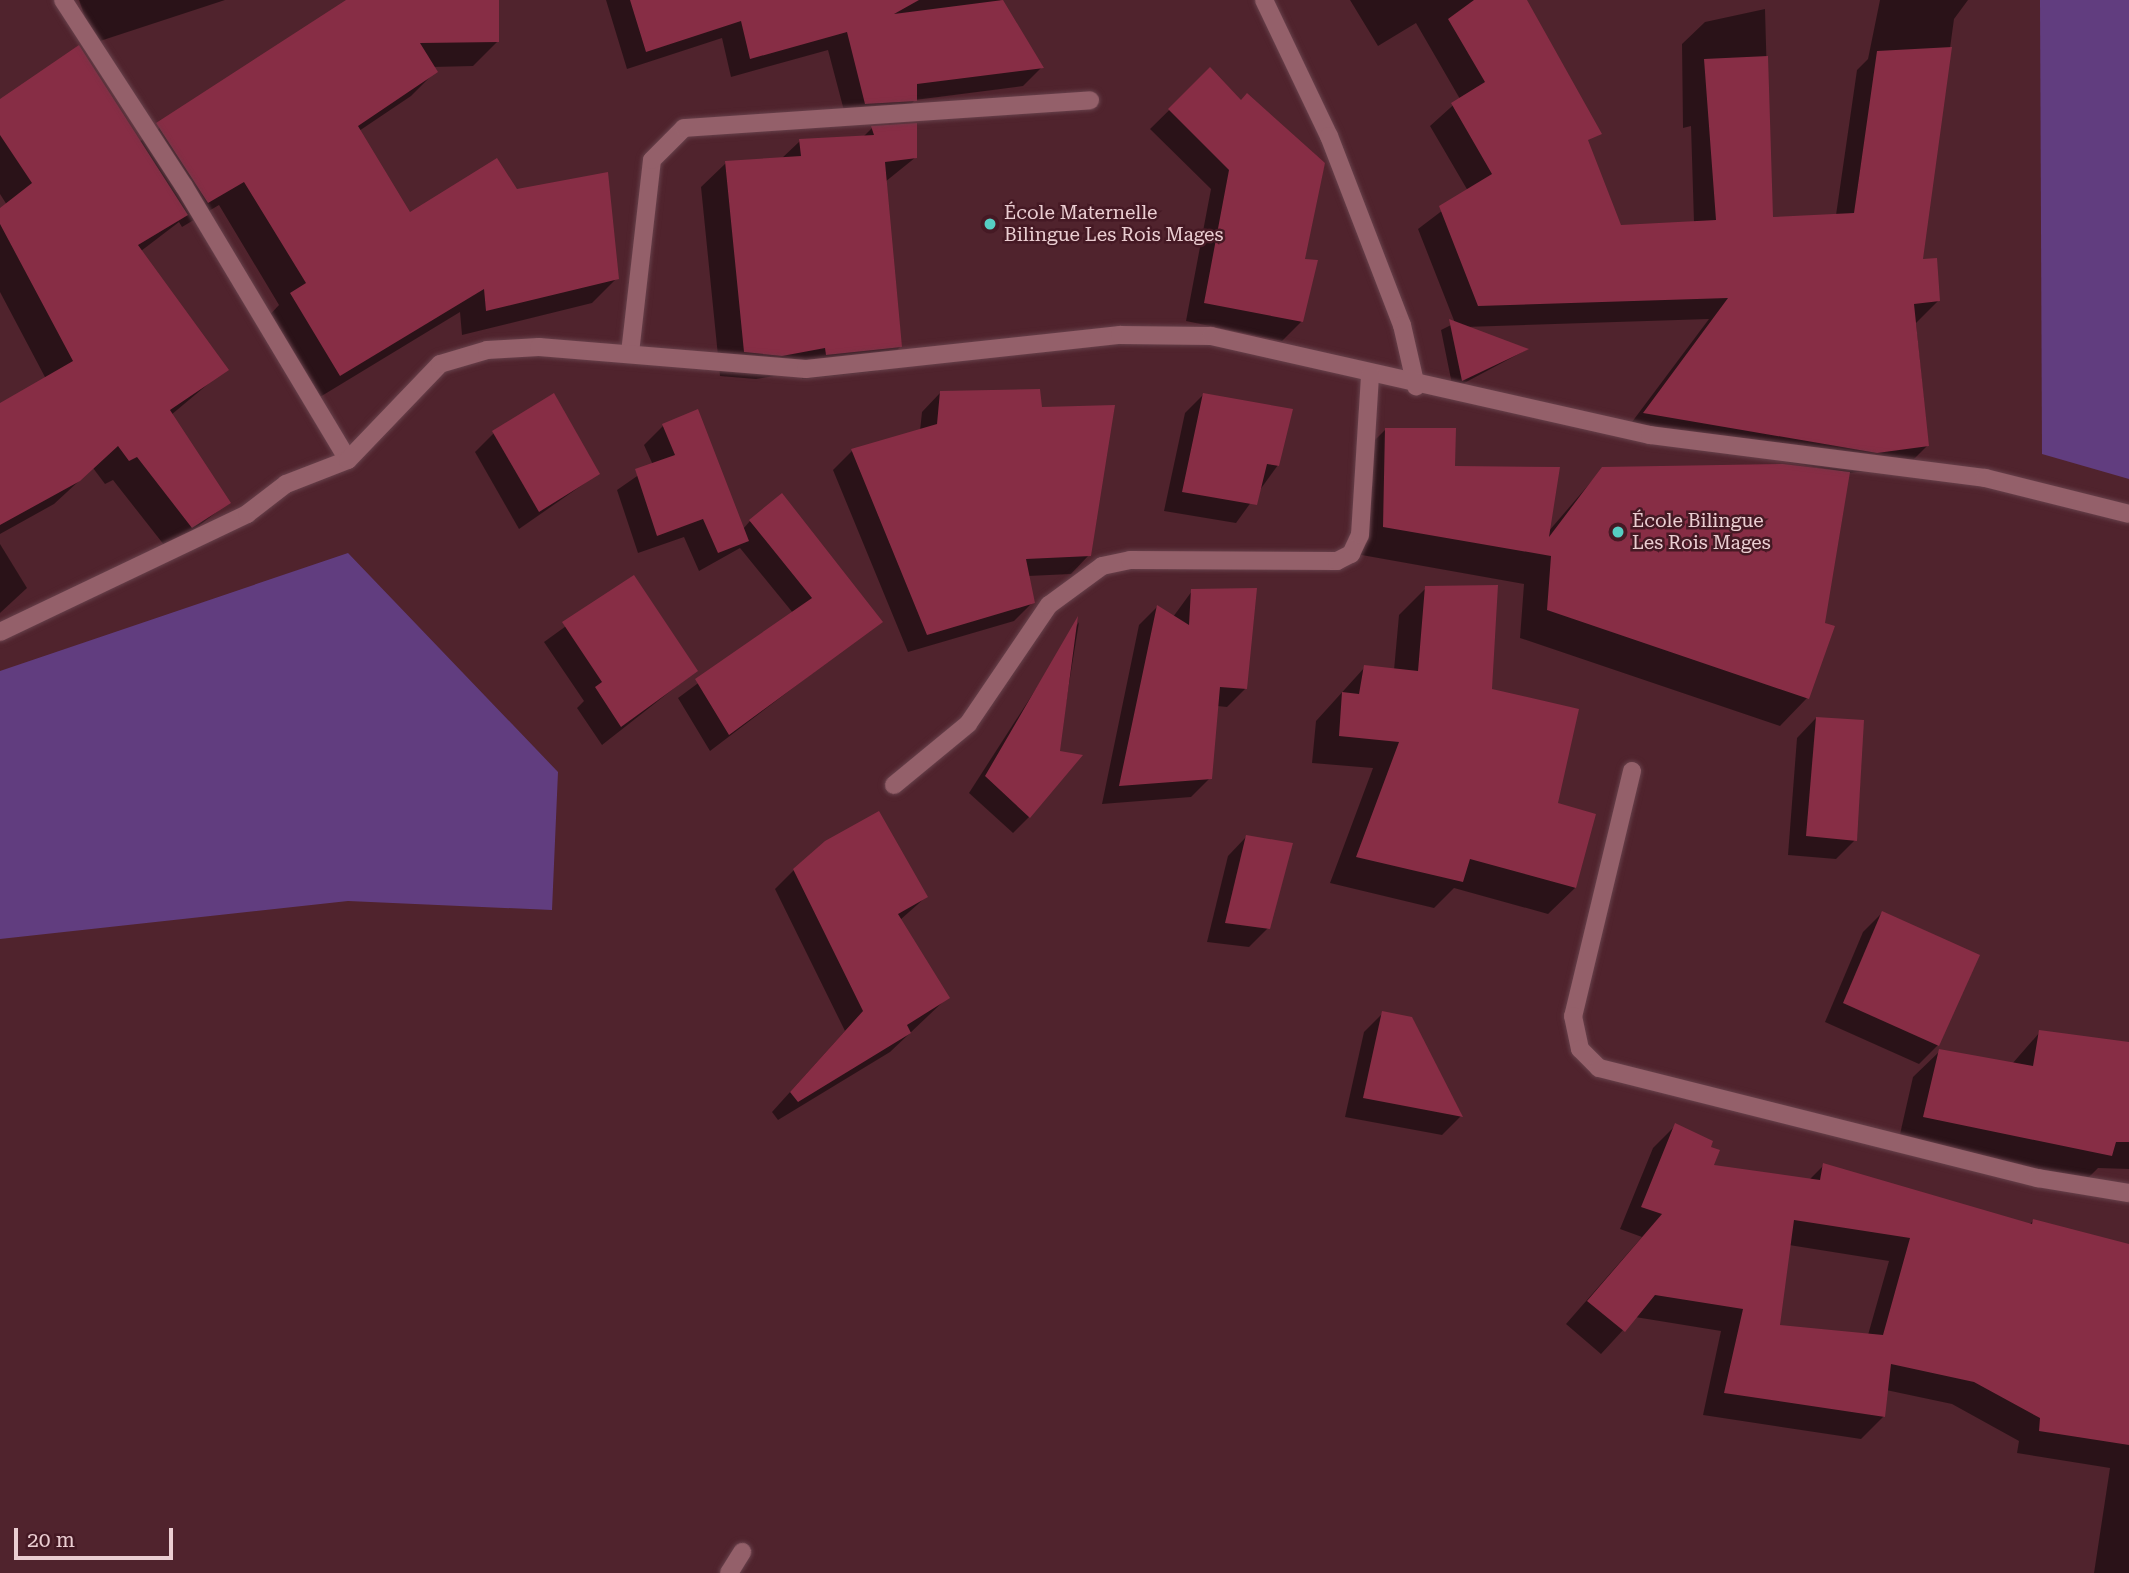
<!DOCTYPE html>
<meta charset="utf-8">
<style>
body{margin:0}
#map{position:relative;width:2129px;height:1573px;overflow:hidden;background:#50232d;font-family:"Roboto Serif",serif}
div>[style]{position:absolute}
.green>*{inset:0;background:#613d7f}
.shadow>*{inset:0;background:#0007}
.building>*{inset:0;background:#872d45}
.roads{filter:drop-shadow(0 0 2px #67414b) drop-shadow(0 0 2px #67414b)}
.street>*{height:18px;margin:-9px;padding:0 9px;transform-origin:9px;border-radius:9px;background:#94606a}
.dots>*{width:19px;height:19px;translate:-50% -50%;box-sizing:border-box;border:4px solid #451924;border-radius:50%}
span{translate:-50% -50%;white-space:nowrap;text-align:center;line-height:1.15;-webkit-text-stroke:5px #451924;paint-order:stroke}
.poi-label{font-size:19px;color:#ebced2}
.left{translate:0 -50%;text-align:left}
.scale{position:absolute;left:14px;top:1528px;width:159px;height:32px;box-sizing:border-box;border:4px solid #ebced2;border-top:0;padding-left:9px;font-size:21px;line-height:24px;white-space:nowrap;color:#ebced2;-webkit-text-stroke:5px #451924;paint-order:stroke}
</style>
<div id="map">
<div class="green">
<div style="clip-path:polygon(2040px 0,2129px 0,2129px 479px,2042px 454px)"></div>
<div style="clip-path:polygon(348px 553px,558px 772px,552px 910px,348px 901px,0 939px,0 671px)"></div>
</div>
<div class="shadow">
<div style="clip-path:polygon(79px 0,225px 0,94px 43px)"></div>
<div style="clip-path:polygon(349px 0,497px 0,498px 41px,473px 66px,433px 67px,436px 71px,411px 96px,359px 131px,410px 215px,516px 191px,617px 278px,592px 303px,462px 335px,460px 312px,315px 400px,266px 319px,279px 305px,219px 205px,182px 227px,179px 222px,141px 251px,226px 369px,171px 415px,228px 503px,168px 550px,113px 480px,105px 484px,93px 468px,54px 504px,0 534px,0 405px,46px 379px,0 292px,0 210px,7px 205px,0 194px,0 101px,139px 142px)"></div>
<div style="clip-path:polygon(606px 0,1000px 0,1041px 68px,1023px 86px,915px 100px,897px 119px,847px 122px,828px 50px,731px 77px,722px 38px,627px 69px)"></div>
<div style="clip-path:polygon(1350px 0,1501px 0,1588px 209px,1620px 227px,1694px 223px,1691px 126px,1683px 128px,1682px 44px,1705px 22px,1765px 9px,1771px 219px,1836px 215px,1857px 70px,1868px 59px,1880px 0,1968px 0,1954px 19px,1921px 261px,1938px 301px,1916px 323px,1928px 445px,1906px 467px,1848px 473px,1807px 698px,1780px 726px,1520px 638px,1524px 584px,1356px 554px,1358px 457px,1386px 429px,1548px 532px,1603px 468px,1840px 471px,1623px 434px,1709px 319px,1465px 327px,1526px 350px,1453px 389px,1441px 330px,1455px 323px,1418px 229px,1468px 191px,1430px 126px,1460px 99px,1416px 23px,1378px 46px)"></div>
<div style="clip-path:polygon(1210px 70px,1303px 260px,1301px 322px,1282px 341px,1186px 321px,1211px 189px,1150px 129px)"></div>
<div style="clip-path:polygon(872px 128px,916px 157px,885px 182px,900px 347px,876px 371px,802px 379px,801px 372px,756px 379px,720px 376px,701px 187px,726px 163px,781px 159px,800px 141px,863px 137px)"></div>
<div style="clip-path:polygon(940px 393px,1041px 409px,1089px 555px,1071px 574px,1028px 576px,1033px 602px,1014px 621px,908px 652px,833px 470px,852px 451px,920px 431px,922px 412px)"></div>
<div style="clip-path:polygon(1204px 394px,1278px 465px,1236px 523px,1164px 511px,1185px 413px)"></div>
<div style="clip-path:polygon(663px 426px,743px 529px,750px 521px,881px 621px,710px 751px,678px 698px,793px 613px,740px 548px,699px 571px,684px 537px,638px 553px,617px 490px,653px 465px,644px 445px)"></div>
<div style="clip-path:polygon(494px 433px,598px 474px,519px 529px,475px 452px)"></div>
<div style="clip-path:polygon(0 544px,27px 588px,0 613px)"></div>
<div style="clip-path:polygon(634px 577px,696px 671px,602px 745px,577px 708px,584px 701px,544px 642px)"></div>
<div style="clip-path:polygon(1426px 588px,1556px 805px,1575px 888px,1548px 914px,1454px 888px,1434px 908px,1330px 883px,1373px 768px,1312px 763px,1316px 721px,1365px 667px,1394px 670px,1399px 615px)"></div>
<div style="clip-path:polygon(1192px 591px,1245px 689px,1227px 707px,1217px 706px,1210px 778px,1191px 797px,1102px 804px,1139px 625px,1157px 607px,1173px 617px)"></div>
<div style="clip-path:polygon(1079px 622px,1058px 752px,1029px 817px,1013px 833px,969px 793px)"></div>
<div style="clip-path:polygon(1816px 718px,1855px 840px,1836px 859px,1788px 855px,1797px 738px)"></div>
<div style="clip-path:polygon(1247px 836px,1268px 928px,1249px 947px,1207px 942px,1228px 856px)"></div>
<div style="clip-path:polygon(794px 870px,926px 897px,900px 920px,947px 998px,890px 1052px,778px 1120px,772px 1112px,845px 1031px,775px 889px)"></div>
<div style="clip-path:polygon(1882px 913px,1938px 1045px,1919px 1064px,1825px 1022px,1863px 932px)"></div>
<div style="clip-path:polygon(1383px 1013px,1461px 1116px,1442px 1135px,1345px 1117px,1364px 1032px)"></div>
<div style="clip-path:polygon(2040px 1032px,2129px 1043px,2129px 1169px,2098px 1168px,2084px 1182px,1898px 1143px,1913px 1077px,1940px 1051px,2012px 1064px)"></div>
<div style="clip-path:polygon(evenodd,1676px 1125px,1708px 1148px,1711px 1167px,1809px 1180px,1824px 1165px,2029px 1225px,2033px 1221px,2129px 1246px,2129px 1573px,2094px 1573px,2110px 1468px,2017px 1453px,2019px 1441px,1952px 1404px,1886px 1390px,1884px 1416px,1861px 1439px,1703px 1415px,1721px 1331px,1635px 1317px,1601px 1354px,1566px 1324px,1642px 1237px,1620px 1229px,1653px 1148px,1676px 1125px,1789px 1245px,1889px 1261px,1868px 1335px,1778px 1327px,1789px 1245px)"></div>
</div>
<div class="building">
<div style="clip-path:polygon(346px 0,499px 0,499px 42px,420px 43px,438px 72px,358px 126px,410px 212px,497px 158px,517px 189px,608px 172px,619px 279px,486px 311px,484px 289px,340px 376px,290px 293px,306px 283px,244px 182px,208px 203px,156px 123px)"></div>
<div style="clip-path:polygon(630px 0,919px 0,894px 14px,1003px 0,1044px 68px,917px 84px,917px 101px,865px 104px,847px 32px,750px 59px,741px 21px,646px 52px)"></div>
<div style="clip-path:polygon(1474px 0,1527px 0,1602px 134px,1588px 140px,1621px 225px,1716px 220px,1704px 59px,1768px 56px,1773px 217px,1854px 213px,1877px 51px,1952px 47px,1923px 259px,1937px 258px,1940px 301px,1914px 304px,1929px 446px,1877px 453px,1643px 413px,1728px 298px,1478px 306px,1439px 206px,1492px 174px,1451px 103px,1485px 82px,1448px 19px)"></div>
<div style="clip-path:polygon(79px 45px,188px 215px,138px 245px,229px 370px,170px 410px,231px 503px,192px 528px,137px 457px,129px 461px,118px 446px,80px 481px,0 525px,0 403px,73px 361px,0 224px,0 208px,32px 183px,0 135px,0 99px)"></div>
<div style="clip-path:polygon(1210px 67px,1241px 100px,1247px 93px,1325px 163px,1305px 259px,1318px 260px,1303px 322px,1204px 303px,1229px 170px,1168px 109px)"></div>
<div style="clip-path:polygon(917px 123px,917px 158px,885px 162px,902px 347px,826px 355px,825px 348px,782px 356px,744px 352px,725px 161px,801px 156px,799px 139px,874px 135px,871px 126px)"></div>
<div style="clip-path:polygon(1449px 319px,1529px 349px,1462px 381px)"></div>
<div style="clip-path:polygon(1040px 389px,1042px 407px,1115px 405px,1091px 556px,1026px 559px,1035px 603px,927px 635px,851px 449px,937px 424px,940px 391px)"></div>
<div style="clip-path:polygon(554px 393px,600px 474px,539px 512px,492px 431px)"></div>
<div style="clip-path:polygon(1203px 393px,1293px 409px,1279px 466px,1267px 464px,1257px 505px,1182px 492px)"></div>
<div style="clip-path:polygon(698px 409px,749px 541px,718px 553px,703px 519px,657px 536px,635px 469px,675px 455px,662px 424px)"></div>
<div style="clip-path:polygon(1385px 428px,1456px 428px,1455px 466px,1560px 467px,1549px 537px,1602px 467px,1783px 464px,1850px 472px,1825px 623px,1835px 626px,1809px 699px,1547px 610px,1551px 556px,1383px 527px)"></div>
<div style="clip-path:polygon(782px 493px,883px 622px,729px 735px,695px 679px,812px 598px,749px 520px)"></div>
<div style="clip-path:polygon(634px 575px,698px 671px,621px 727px,595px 687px,602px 682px,562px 622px)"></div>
<div style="clip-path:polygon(1498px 585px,1492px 689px,1579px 709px,1558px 803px,1596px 814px,1576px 888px,1470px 859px,1463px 882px,1356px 857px,1399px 742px,1339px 736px,1342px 692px,1359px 694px,1364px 665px,1418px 671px,1425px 586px)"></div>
<div style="clip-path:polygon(1257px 588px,1247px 689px,1220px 687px,1212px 779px,1119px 786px,1157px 605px,1189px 625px,1191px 589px)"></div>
<div style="clip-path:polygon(1078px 616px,1060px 751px,1083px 755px,1030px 818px,985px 776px)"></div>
<div style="clip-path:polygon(1816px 717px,1864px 720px,1857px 841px,1806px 836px)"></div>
<div style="clip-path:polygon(879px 811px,928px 897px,898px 914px,950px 998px,907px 1025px,911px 1033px,798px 1102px,790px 1092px,863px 1011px,793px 869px,825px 841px)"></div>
<div style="clip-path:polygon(1246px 835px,1293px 843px,1270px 929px,1225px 923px)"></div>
<div style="clip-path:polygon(1882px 911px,1980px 955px,1939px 1046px,1843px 1003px)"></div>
<div style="clip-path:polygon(1382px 1011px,1412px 1017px,1463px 1117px,1363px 1098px)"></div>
<div style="clip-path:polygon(2039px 1030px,2129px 1042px,2129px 1142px,2116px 1142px,2112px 1156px,1923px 1117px,1939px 1049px,2033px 1066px)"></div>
<div style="clip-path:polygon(evenodd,1675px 1123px,1713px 1141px,1711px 1147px,1720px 1150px,1714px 1165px,1820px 1180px,1823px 1163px,2032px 1224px,2033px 1219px,2129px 1244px,2129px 1445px,2039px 1431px,2040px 1418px,1974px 1382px,1891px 1364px,1885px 1417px,1724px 1393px,1743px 1309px,1655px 1295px,1625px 1332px,1587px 1301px,1662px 1214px,1641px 1207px,1675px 1123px,1794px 1220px,1910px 1238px,1883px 1335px,1780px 1325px,1794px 1220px)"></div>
</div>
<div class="roads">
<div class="street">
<div style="left:63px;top:0;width:222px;rotate:57deg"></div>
<div style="left:184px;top:186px;width:319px;rotate:59.1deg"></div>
<div style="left:1264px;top:0;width:151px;rotate:64.5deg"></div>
<div style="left:1329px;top:136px;width:203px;rotate:68.9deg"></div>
<div style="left:1402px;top:325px;width:63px;rotate:77.1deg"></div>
<div style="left:630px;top:353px;width:194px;rotate:-83.5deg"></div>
<div style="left:652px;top:160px;width:45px;rotate:-45deg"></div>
<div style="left:684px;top:128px;width:407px;rotate:-3.9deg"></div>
<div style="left:0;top:632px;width:274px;rotate:-25.5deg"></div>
<div style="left:247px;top:514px;width:49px;rotate:-37.6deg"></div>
<div style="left:286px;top:484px;width:66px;rotate:-21.2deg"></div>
<div style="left:348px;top:460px;width:133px;rotate:-46.2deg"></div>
<div style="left:440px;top:364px;width:49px;rotate:-16.6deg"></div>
<div style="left:487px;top:350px;width:52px;rotate:-3.3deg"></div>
<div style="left:539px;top:347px;width:268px;rotate:4.7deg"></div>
<div style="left:806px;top:369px;width:316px;rotate:-6.2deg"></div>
<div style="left:1120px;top:335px;width:91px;rotate:0.6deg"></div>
<div style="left:1211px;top:336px;width:450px;rotate:12.7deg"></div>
<div style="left:1650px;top:435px;width:338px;rotate:7.3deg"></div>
<div style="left:1985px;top:478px;width:148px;rotate:14deg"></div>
<div style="left:1632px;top:771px;width:252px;rotate:103.5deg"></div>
<div style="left:1573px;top:1016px;width:34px;rotate:78deg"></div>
<div style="left:1580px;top:1049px;width:27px;rotate:45deg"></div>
<div style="left:1599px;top:1068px;width:453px;rotate:14.1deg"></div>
<div style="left:2038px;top:1178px;width:92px;rotate:9.4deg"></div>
<div style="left:894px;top:785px;width:96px;rotate:-39.5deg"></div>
<div style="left:968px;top:724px;width:144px;rotate:-55.8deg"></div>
<div style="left:1049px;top:605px;width:66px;rotate:-36.3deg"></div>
<div style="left:1102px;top:566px;width:29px;rotate:-12deg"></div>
<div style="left:1130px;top:560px;width:207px;rotate:0.3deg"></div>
<div style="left:1337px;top:561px;width:16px;rotate:-27deg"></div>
<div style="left:1351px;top:554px;width:21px;rotate:-65deg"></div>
<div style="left:1360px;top:535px;width:161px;rotate:-86.4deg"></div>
<div style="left:729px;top:1573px;width:25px;rotate:-58deg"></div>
</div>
</div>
<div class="dots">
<div style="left:990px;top:224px;background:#56cec3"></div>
<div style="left:1618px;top:532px;background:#56cec3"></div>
</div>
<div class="poi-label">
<span class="left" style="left:1004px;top:224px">École Maternelle<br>Bilingue Les Rois Mages</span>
<span class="left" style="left:1632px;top:532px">École Bilingue<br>Les Rois Mages</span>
</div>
<div class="scale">20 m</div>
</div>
